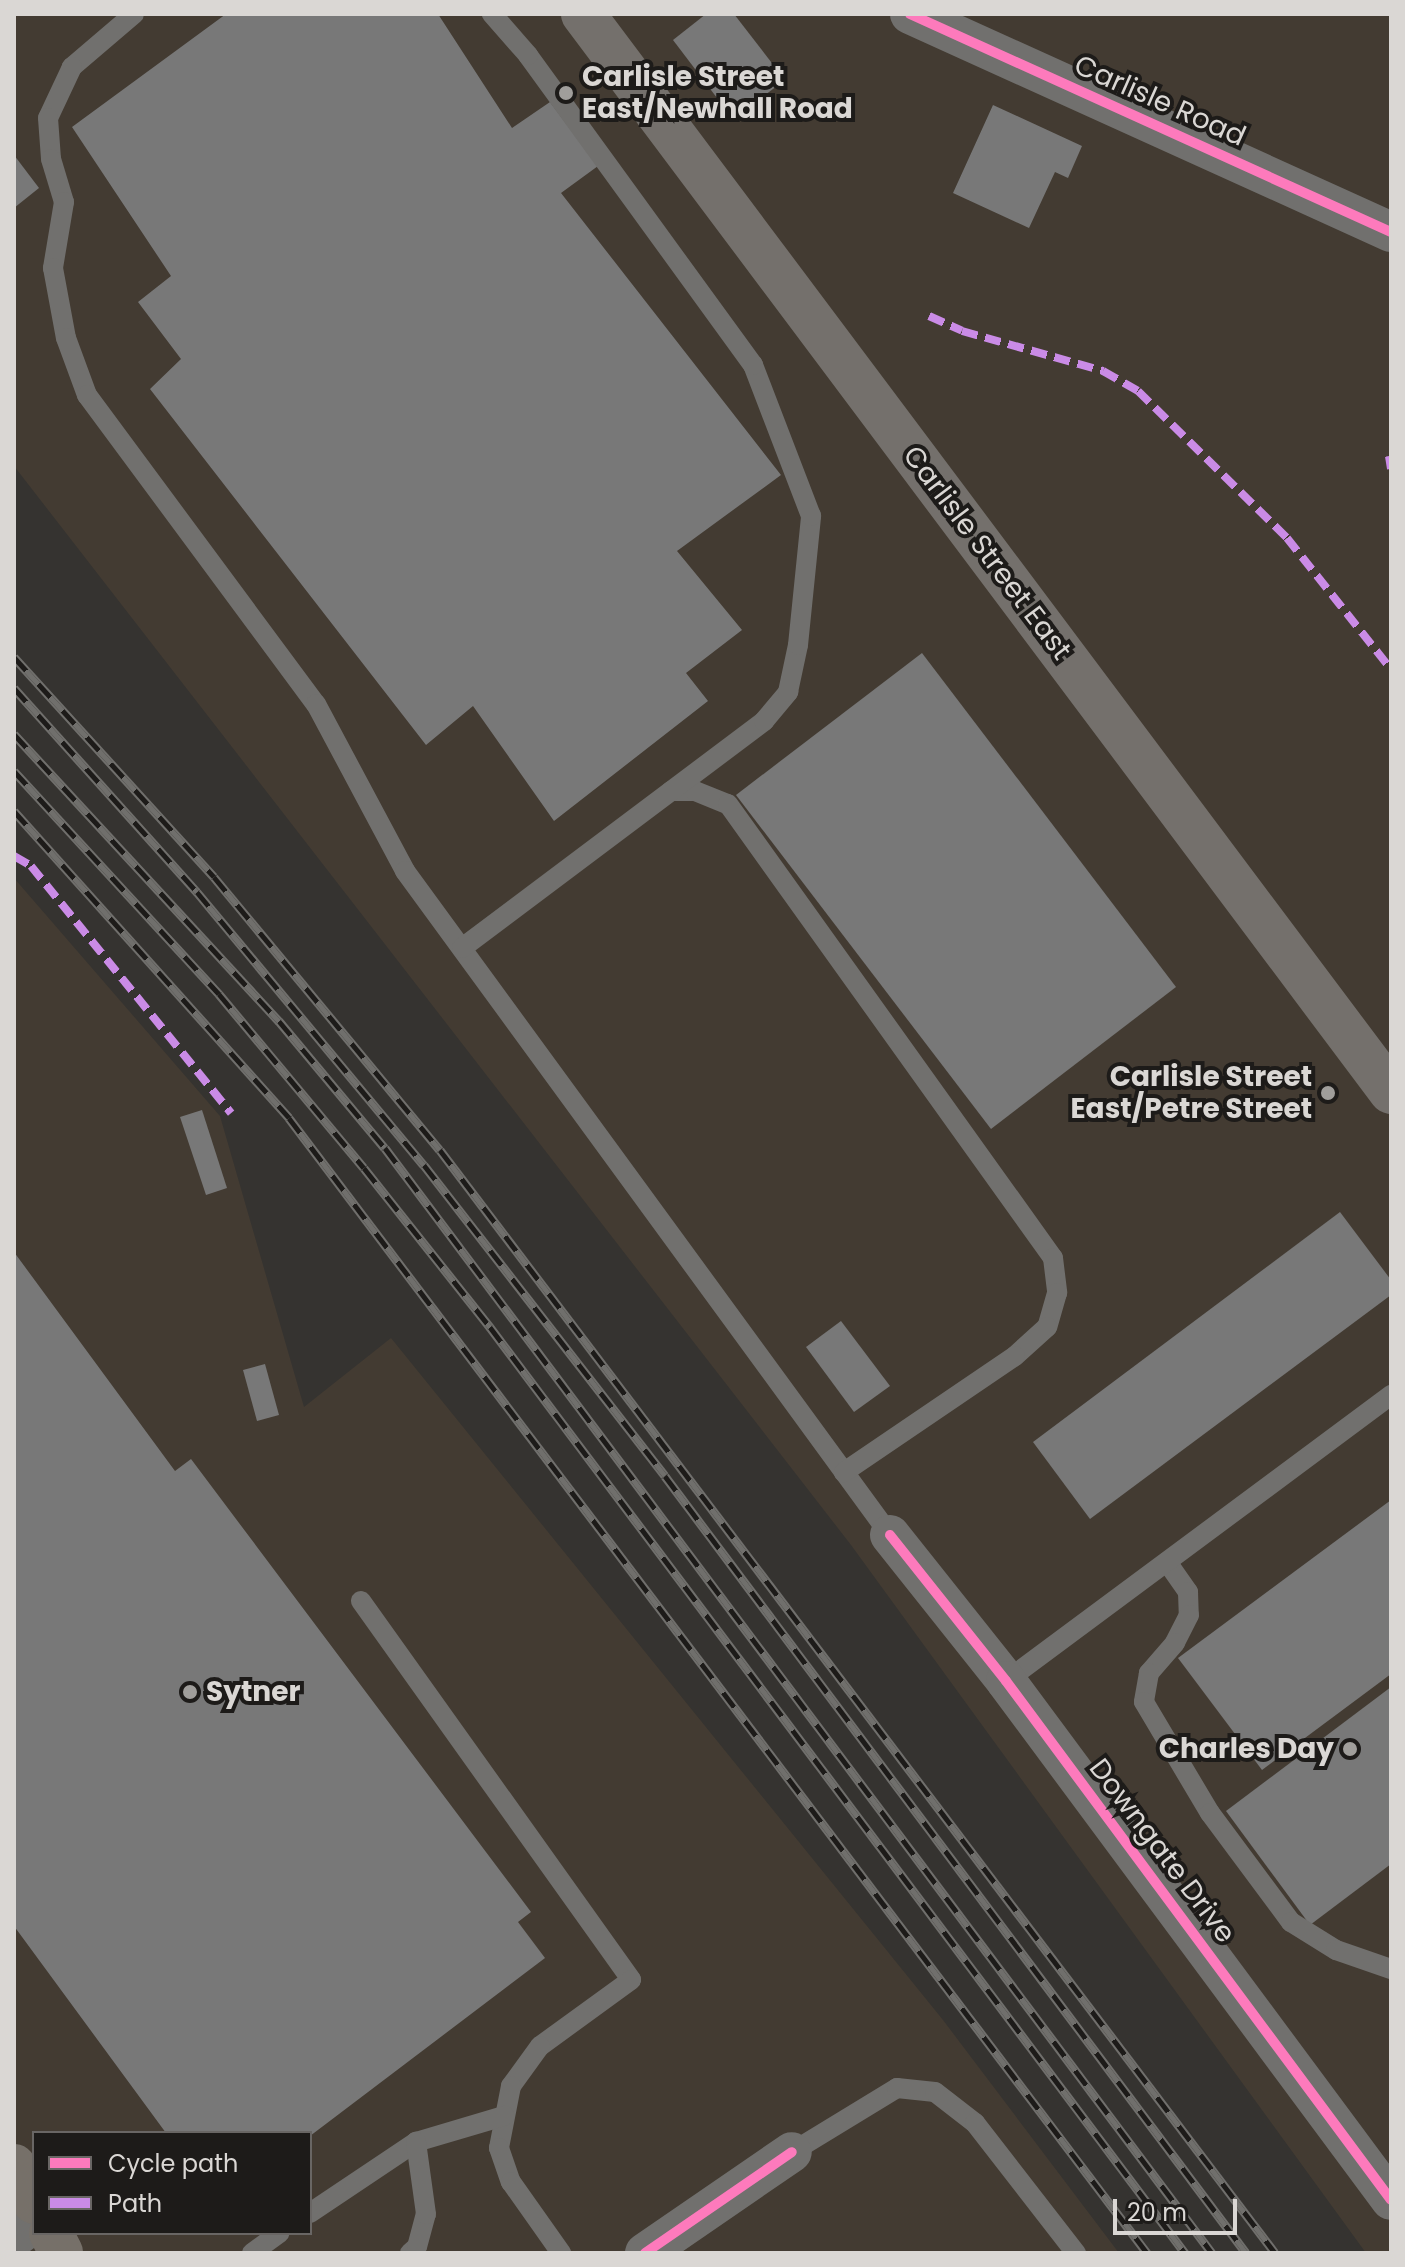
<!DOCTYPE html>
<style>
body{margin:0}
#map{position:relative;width:1405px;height:2267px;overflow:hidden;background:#353330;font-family:Poppins,sans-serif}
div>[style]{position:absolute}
.built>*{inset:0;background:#433b32}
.building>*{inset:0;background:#787878}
.service>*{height:20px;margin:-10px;padding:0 10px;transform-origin:10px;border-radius:10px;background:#71706e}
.minor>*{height:40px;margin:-20px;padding:0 20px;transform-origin:20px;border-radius:20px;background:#71706e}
.secondary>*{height:44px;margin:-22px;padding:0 22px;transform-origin:22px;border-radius:22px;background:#74706c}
.primary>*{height:44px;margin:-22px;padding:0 22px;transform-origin:22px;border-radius:22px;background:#767069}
.rail>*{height:9px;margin-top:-4.5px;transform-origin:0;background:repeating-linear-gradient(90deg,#1d1b19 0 18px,#706f6c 0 36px);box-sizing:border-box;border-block:2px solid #706f6c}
.quiet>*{height:8px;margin-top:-4px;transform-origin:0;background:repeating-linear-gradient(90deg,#ca8be6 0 16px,transparent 0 24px)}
.cycleway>*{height:10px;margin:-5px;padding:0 5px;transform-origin:5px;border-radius:5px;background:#fd7abc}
.dots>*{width:22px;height:22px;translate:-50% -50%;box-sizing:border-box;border:4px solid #1d1b19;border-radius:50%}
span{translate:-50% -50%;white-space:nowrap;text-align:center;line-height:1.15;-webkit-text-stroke:8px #1d1b19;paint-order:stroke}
.poi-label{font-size:28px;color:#dad7d4;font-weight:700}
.left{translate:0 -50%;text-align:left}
.right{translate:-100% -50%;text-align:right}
.street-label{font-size:28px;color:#dad7d4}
.frame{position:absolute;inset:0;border:16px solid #dad7d4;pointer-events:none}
.legend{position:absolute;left:32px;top:2131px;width:280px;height:104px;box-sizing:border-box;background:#1d1b19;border:2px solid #696664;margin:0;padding:10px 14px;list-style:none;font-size:24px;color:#dad7d4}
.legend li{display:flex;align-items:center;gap:16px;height:40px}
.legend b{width:40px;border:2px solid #696664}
.scale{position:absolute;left:1113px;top:2199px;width:124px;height:36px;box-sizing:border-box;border:4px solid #dad7d4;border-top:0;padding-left:10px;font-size:24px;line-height:28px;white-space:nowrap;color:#dad7d4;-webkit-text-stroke:6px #1d1b19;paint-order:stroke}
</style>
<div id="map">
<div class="built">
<div style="clip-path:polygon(14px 14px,1391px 14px,1391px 2253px,1366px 2253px,851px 1545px,14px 466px)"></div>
<div style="clip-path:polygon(evenodd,14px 878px,220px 1116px,304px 1407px,391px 1338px,943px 2020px,1119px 2253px,14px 2253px,14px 878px,34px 2133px,310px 2133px,310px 2233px,34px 2233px,34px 2133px)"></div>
</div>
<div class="building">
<div style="clip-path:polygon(226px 14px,438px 14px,512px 128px,550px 102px,598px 166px,561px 193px,781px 475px,677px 551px,742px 630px,686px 673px,708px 701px,554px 821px,473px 706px,426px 745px,150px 389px,181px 359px,138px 302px,171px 276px,72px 127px)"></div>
<div style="clip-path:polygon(706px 14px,734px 14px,785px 80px,733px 119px,673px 40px)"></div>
<div style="clip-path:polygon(993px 105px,1082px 146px,1068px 178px,1055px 172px,1029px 228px,953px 193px)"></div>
<div style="clip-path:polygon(14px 155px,39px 188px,14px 208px)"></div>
<div style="clip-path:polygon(922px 653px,1176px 987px,991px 1129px,736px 795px)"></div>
<div style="clip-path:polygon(202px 1110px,227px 1188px,206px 1195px,180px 1117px)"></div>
<div style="clip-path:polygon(1340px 1212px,1391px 1280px,1391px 1295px,1090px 1519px,1033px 1442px)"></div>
<div style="clip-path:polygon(14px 1252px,175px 1471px,191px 1459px,531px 1912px,518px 1922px,545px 1958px,310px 2136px,166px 2133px,14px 1926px)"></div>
<div style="clip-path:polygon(841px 1321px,890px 1386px,854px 1412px,806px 1347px)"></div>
<div style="clip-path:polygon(265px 1364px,279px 1415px,257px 1421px,243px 1370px)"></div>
<div style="clip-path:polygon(1391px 1500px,1391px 1674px,1262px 1770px,1178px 1658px)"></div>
<div style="clip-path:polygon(1391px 1687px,1391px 1864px,1310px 1925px,1226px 1811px)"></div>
</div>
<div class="service">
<div style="left:134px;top:14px;width:82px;rotate:139.5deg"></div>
<div style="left:72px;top:67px;width:56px;rotate:115.2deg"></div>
<div style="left:48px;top:118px;width:41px;rotate:85.8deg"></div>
<div style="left:51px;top:159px;width:45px;rotate:73.2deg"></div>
<div style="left:64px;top:202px;width:67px;rotate:99.5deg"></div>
<div style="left:53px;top:268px;width:71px;rotate:79.5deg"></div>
<div style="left:66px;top:338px;width:61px;rotate:69.8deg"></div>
<div style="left:87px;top:395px;width:385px;rotate:53.5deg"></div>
<div style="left:316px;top:704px;width:189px;rotate:61.9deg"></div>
<div style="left:405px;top:871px;width:822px;rotate:53.85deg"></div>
<div style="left:671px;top:791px;width:24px"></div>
<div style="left:695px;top:791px;width:35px;rotate:22deg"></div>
<div style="left:728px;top:804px;width:558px;rotate:54.4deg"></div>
<div style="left:1053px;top:1258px;width:35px;rotate:83deg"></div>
<div style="left:1057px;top:1293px;width:35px;rotate:106deg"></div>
<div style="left:1047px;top:1327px;width:43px;rotate:137.8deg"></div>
<div style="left:1015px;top:1356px;width:207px;rotate:145.8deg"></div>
<div style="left:462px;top:948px;width:378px;rotate:-36.9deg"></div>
<div style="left:764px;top:721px;width:38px;rotate:-50deg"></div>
<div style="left:788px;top:692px;width:48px;rotate:-78deg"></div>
<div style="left:798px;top:645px;width:130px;rotate:-84.2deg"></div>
<div style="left:811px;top:516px;width:162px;rotate:-111deg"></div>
<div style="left:753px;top:365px;width:383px;rotate:-126deg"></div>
<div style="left:528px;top:55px;width:55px;rotate:-131.3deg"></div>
<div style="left:1167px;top:1562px;width:37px;rotate:55deg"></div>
<div style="left:1188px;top:1592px;width:23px;rotate:88deg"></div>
<div style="left:1189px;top:1615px;width:31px;rotate:117deg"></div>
<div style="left:1175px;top:1643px;width:40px;rotate:131deg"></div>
<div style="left:1149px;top:1673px;width:29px;rotate:100deg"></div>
<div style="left:1144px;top:1702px;width:129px;rotate:59.3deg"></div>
<div style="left:1210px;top:1813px;width:136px;rotate:53.4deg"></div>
<div style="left:1291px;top:1922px;width:53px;rotate:31.9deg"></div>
<div style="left:1336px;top:1950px;width:58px;rotate:19.1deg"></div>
<div style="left:361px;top:1601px;width:465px;rotate:54.5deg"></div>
<div style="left:631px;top:1980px;width:112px;rotate:144deg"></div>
<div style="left:540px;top:2046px;width:49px;rotate:125.9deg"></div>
<div style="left:511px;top:2086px;width:63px;rotate:101deg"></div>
<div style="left:499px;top:2148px;width:36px;rotate:71deg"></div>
<div style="left:511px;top:2182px;width:87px;rotate:54.8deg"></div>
<div style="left:1006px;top:1681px;width:480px;rotate:-36.6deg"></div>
<div style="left:792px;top:2152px;width:123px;rotate:-31.4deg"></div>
<div style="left:897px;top:2088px;width:38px;rotate:6deg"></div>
<div style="left:935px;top:2092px;width:51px;rotate:37.8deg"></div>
<div style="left:975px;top:2123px;width:165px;rotate:52.2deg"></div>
<div style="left:310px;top:2213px;width:128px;rotate:-33.8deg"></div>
<div style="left:416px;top:2142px;width:92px;rotate:-16.5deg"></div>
<div style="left:252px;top:2253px;width:34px;rotate:-36deg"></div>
<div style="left:410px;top:2253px;width:9px;rotate:-41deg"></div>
<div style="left:417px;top:2247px;width:34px;rotate:-75deg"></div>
<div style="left:426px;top:2214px;width:73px;rotate:-97.9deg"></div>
</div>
<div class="minor">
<div style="left:910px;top:14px;width:528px;rotate:24.38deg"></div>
<div style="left:890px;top:1535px;width:186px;rotate:51.5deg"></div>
<div style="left:1006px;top:1681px;width:646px;rotate:53.43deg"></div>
<div style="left:14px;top:2238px;width:25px;rotate:-37deg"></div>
<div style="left:645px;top:2253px;width:178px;rotate:-34.5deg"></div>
</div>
<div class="secondary">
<div style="left:583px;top:14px;width:1347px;rotate:53.15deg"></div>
</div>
<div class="primary">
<div style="left:14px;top:2166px;width:41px;rotate:60.9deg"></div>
<div style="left:51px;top:2233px;width:22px;rotate:63deg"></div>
</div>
<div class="rail">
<div style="left:14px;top:657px;width:297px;rotate:47.7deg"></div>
<div style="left:214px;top:877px;width:354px;rotate:50.4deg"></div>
<div style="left:440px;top:1150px;width:1383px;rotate:52.87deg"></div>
<div style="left:14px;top:688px;width:274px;rotate:48.1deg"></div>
<div style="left:197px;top:892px;width:355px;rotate:50.3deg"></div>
<div style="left:424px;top:1165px;width:393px;rotate:52.2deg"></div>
<div style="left:665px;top:1476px;width:970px;rotate:53.21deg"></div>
<div style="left:14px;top:734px;width:391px;rotate:47.3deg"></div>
<div style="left:279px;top:1021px;width:165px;rotate:50.2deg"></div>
<div style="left:385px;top:1148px;width:1380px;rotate:53.19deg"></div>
<div style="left:14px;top:771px;width:303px;rotate:47.4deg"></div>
<div style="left:219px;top:994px;width:226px;rotate:50.2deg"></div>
<div style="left:364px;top:1168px;width:203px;rotate:51.6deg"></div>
<div style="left:490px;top:1327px;width:1158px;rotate:53.11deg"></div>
<div style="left:14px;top:811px;width:412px;rotate:48.1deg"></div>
<div style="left:289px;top:1118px;width:1423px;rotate:52.91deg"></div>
</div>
<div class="quiet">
<div style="left:929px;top:316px;width:36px;rotate:24deg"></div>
<div style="left:962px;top:331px;width:147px;rotate:15.8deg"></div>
<div style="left:1103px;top:371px;width:40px;rotate:29.7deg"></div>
<div style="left:1138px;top:391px;width:209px;rotate:44.6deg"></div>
<div style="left:1287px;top:538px;width:167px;rotate:51.6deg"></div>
<div style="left:1389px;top:456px;width:13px;rotate:81deg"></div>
<div style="left:14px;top:856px;width:20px;rotate:30deg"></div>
<div style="left:31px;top:866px;width:318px;rotate:51deg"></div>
</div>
<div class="cycleway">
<div style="left:910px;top:14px;width:528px;rotate:24.38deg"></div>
<div style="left:890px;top:1535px;width:186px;rotate:51.5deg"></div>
<div style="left:1006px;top:1681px;width:646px;rotate:53.43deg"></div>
<div style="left:645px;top:2253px;width:178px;rotate:-34.5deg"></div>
</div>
<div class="dots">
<div style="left:566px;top:93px;background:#a09e9b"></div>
<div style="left:1328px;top:1093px;background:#a09e9b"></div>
<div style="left:190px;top:1692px;background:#a09e9b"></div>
<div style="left:1350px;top:1749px;background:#a09e9b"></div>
</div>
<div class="poi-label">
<span class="left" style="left:582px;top:93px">Carlisle Street<br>East/Newhall Road</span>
<span class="right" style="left:1312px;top:1093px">Carlisle Street<br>East/Petre Street</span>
<span class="left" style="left:206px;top:1692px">Sytner</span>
<span class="right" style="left:1334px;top:1749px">Charles Day</span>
</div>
<div class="street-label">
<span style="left:1160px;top:101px;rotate:24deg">Carlisle Road</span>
<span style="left:987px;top:553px;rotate:53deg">Carlisle Street East</span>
<span style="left:1162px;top:1851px;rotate:53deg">Downgate Drive</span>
</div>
<div class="frame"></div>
<ul class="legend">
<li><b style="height:10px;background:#fd7abc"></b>Cycle path</li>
<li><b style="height:10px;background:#ca8be6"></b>Path</li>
</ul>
<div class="scale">20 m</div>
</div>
